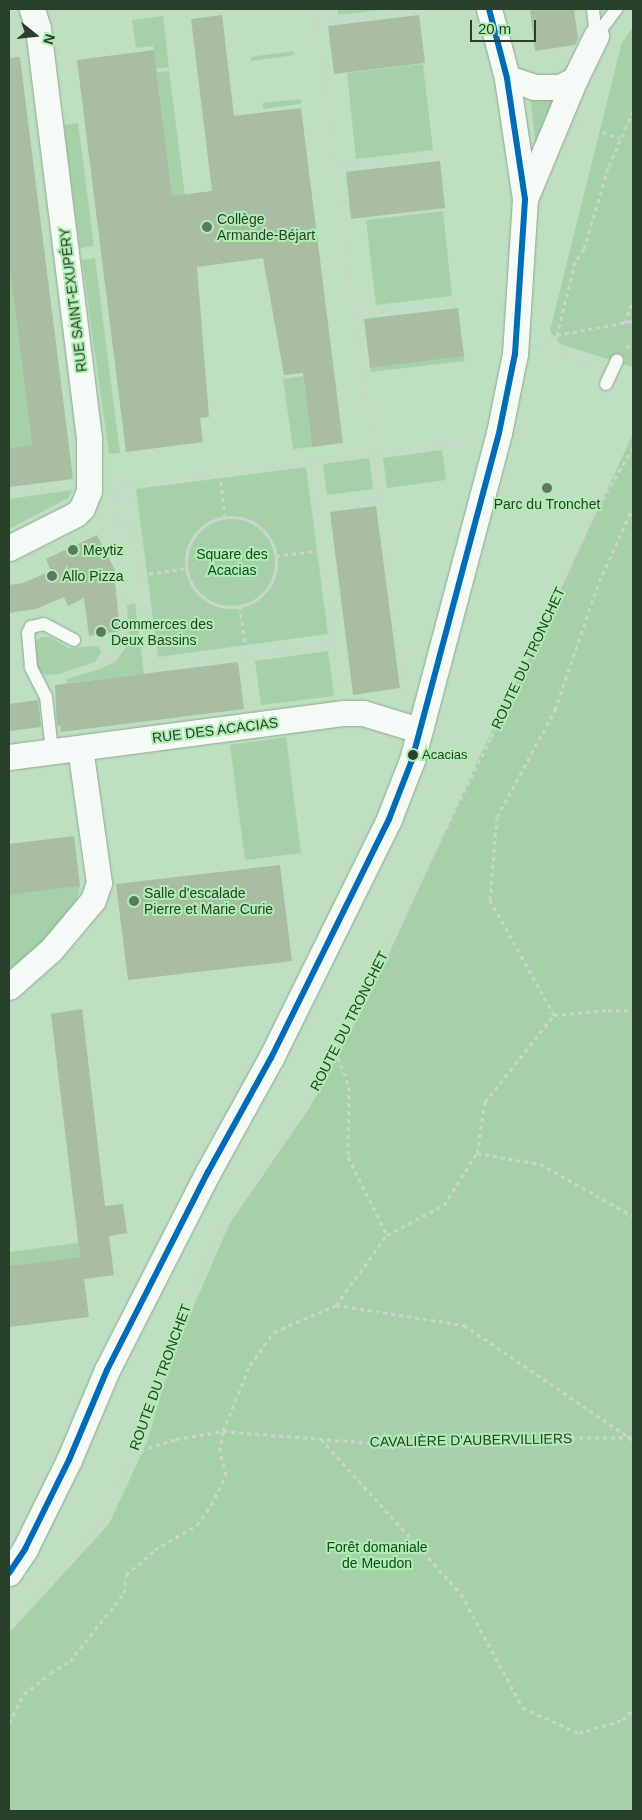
<!DOCTYPE html>
<meta charset="utf-8">
<style>
body{margin:0}
#map{position:relative;width:642px;height:1820px;overflow:hidden;background:#bedfc0;font-family:Helvetica,sans-serif}
div>[style]{position:absolute}
.green>*{inset:0;background:#a6d1a8}
.building>*{inset:0;background:#a9bda2}
.path>*{height:3px;margin-top:-1.5px;transform-origin:0;background:repeating-linear-gradient(90deg,#cbd5cb 0 4px,transparent 0 8px)}
.path>.ring{margin:-1.5px;padding:0;box-sizing:content-box;background:none;border:3px solid #cbd5cb;border-radius:50%}
.roads{filter:drop-shadow(0 0 1px #8ea890) drop-shadow(0 0 1px #8ea890)}
.service>*{height:12px;margin:-6px;padding:0 6px;transform-origin:6px;border-radius:6px;background:#f5faf6}
.minor>*{height:25px;margin:-12.5px;padding:0 12.5px;transform-origin:12.5px;border-radius:12.5px;background:#f5faf6}
.bus-1>*{height:6px;margin:-3px;padding:0 3px;transform-origin:3px;border-radius:3px;background:#006cb8}
.dots>*{width:14px;height:14px;translate:-50% -50%;box-sizing:border-box;border:2px solid #b0edb3;border-radius:50%}
span{translate:-50% -50%;white-space:nowrap;text-align:center;line-height:1.15;-webkit-text-stroke:4px #b0edb3;paint-order:stroke}
.bus-label{font-size:13px;color:#274029}
.left{translate:0 -50%;text-align:left}
.poi-label{font-size:14px;color:#274029}
.street-label{font-size:14px;color:#274029}
.park-label{font-size:14px;color:#0b4d19}
.frame{position:absolute;inset:0;border:10px solid #274029;pointer-events:none}
.north{position:absolute;left:10px;top:10px;width:50px;height:50px;-webkit-text-stroke:4px #b0edb3;paint-order:stroke;rotate:106deg;font-size:14px;font-weight:700;line-height:20px;text-align:center;color:#274029}
.north::after{content:'';display:block;margin:auto;width:18px;height:22px;background:#274029;clip-path:polygon(50% 0,100% 100%,50% 72%,0 100%)}
.scale{position:absolute;left:470px;top:20px;width:66px;height:22px;box-sizing:border-box;border:2px solid #274029;border-top:0;padding-left:6px;font-size:15px;line-height:18px;white-space:nowrap;color:#274029;-webkit-text-stroke:4px #b0edb3;paint-order:stroke}
</style>
<div id="map">
<div class="green">
<div style="clip-path:polygon(338px 9px,387px 9px,338px 15px)"></div>
<div style="clip-path:polygon(163px 16px,169px 67px,156px 69px,153px 46px,136px 48px,132px 20px)"></div>
<div style="clip-path:polygon(633px 26px,633px 367px,560px 344px,550px 331px,621px 45px)"></div>
<div style="clip-path:polygon(294px 51px,294px 55px,251px 61px,251px 57px)"></div>
<div style="clip-path:polygon(423px 64px,433px 150px,356px 159px,347px 73px)"></div>
<div style="clip-path:polygon(169px 71px,185px 195px,172px 196px,157px 72px)"></div>
<div style="clip-path:polygon(530px 93px,558px 100px,536px 148px)"></div>
<div style="clip-path:polygon(301px 99px,301px 104px,263px 109px,263px 103px)"></div>
<div style="clip-path:polygon(78px 123px,94px 246px,80px 248px,64px 125px)"></div>
<div style="clip-path:polygon(443px 211px,452px 296px,376px 305px,366px 220px)"></div>
<div style="clip-path:polygon(95px 258px,120px 453px,109px 454px,82px 260px)"></div>
<div style="clip-path:polygon(9px 261px,32px 445px,9px 448px)"></div>
<div style="clip-path:polygon(461px 356px,464px 356px,465px 361px,371px 372px,370px 368px)"></div>
<div style="clip-path:polygon(303px 376px,312px 447px,293px 449px,283px 379px)"></div>
<div style="clip-path:polygon(633px 434px,633px 1811px,9px 1811px,9px 1633px,109px 1524px,147px 1442px,174px 1351px,230px 1223px,310px 1107px,367px 1001px,486px 743px,530px 655px)"></div>
<div style="clip-path:polygon(442px 450px,446px 480px,387px 488px,383px 458px)"></div>
<div style="clip-path:polygon(369px 458px,373px 489px,327px 495px,323px 464px)"></div>
<div style="clip-path:polygon(306px 467px,328px 634px,158px 657px,136px 489px)"></div>
<div style="clip-path:polygon(72px 490px,68px 498px,9px 529px,9px 499px)"></div>
<div style="clip-path:polygon(135px 603px,144px 674px,67px 683px,66px 679px,97px 670px,115px 662px,126px 647px,129px 633px,127px 605px)"></div>
<div style="clip-path:polygon(41px 637px,50px 637px,68px 648px,99px 646px,101px 653px,95px 662px,59px 674px,45px 675px,37px 670px,35px 642px)"></div>
<div style="clip-path:polygon(328px 651px,334px 696px,261px 705px,255px 661px)"></div>
<div style="clip-path:polygon(286px 737px,301px 853px,245px 860px,230px 745px)"></div>
<div style="clip-path:polygon(80px 886px,76px 903px,56px 931px,9px 973px,9px 895px)"></div>
<div style="clip-path:polygon(78px 1243px,80px 1257px,10px 1266px,9px 1252px)"></div>
</div>
<div class="building">
<div style="clip-path:polygon(530px 9px,574px 9px,578px 39px,575px 45px,535px 51px)"></div>
<div style="clip-path:polygon(222px 15px,234px 116px,301px 108px,343px 443px,312px 447px,303px 373px,284px 375px,263px 258px,197px 267px,209px 417px,200px 418px,203px 442px,126px 452px,77px 60px,154px 50px,172px 196px,212px 191px,191px 19px)"></div>
<div style="clip-path:polygon(419px 15px,425px 63px,334px 74px,328px 26px)"></div>
<div style="clip-path:polygon(20px 57px,73px 479px,9px 487px,9px 448px,32px 445px,9px 261px,9px 58px)"></div>
<div style="clip-path:polygon(440px 161px,445px 208px,351px 219px,346px 172px)"></div>
<div style="clip-path:polygon(458px 308px,464px 356px,370px 368px,364px 319px)"></div>
<div style="clip-path:polygon(376px 506px,400px 688px,353px 695px,330px 512px)"></div>
<div style="clip-path:polygon(97px 535px,120px 580px,115px 582px,120px 631px,89px 636px,84px 598px,68px 606px,64px 597px,36px 609px,9px 613px,9px 585px,23px 583px,51px 571px,46px 559px)"></div>
<div style="clip-path:polygon(238px 662px,244px 709px,61px 732px,60px 725px,57px 726px,55px 685px)"></div>
<div style="clip-path:polygon(38px 700px,41px 727px,9px 731px,9px 704px)"></div>
<div style="clip-path:polygon(74px 836px,80px 886px,9px 895px,9px 844px)"></div>
<div style="clip-path:polygon(280px 865px,292px 961px,128px 980px,116px 884px)"></div>
<div style="clip-path:polygon(82px 1009px,105px 1206px,123px 1204px,127px 1233px,109px 1236px,114px 1275px,84px 1279px,89px 1317px,9px 1327px,9px 1266px,80px 1257px,51px 1014px)"></div>
</div>
<div class="path">
<div style="left:315px;top:9px;width:685px;rotate:82.53deg"></div>
<div style="left:404px;top:688px;width:15px;rotate:106deg"></div>
<div style="left:317px;top:23px;width:107px;rotate:-7.5deg"></div>
<div style="left:633px;top:111px;width:62px;rotate:113.7deg"></div>
<div style="left:608px;top:168px;width:84px;rotate:106.5deg"></div>
<div style="left:584px;top:249px;width:16px;rotate:125deg"></div>
<div style="left:575px;top:262px;width:75px;rotate:103.9deg"></div>
<div style="left:557px;top:335px;width:77px;rotate:-10.4deg"></div>
<div style="left:580px;top:124px;width:42px;rotate:19.3deg"></div>
<div style="left:336px;top:167px;width:107px;rotate:-6.5deg"></div>
<div style="left:355px;top:314px;width:106px;rotate:-7.1deg"></div>
<div style="left:625px;top:323px;width:24px;rotate:-71deg"></div>
<div style="left:539px;top:345px;width:17px;rotate:-21deg"></div>
<div style="left:555px;top:339px;width:4px;rotate:-63deg"></div>
<div style="left:537px;top:348px;width:61px;rotate:18.1deg"></div>
<div style="left:627px;top:348px;width:9px;rotate:-49deg"></div>
<div style="left:312px;top:462px;width:232px;rotate:82.8deg"></div>
<div style="left:220px;top:474px;width:43px;rotate:83.4deg"></div>
<div style="left:111px;top:479px;width:9px;rotate:-6deg"></div>
<div style="left:120px;top:478px;width:12px;rotate:42deg"></div>
<div style="left:129px;top:486px;width:348px;rotate:-7.6deg"></div>
<div style="left:114px;top:491px;width:37px;rotate:82deg"></div>
<div style="left:119px;top:528px;width:5px;rotate:-11deg"></div>
<div style="left:124px;top:527px;width:40px;rotate:-97.1deg"></div>
<div style="left:119px;top:487px;width:10px;rotate:-6deg"></div>
<div style="left:129px;top:486px;width:183px;rotate:82.4deg"></div>
<div style="left:153px;top:667px;width:184px;rotate:-7.8deg"></div>
<div style="left:9px;top:494px;width:58px;rotate:-8deg"></div>
<div style="left:318px;top:505px;width:61px;rotate:-6.5deg"></div>
<div class="ring" style="left:186px;top:517px;width:87px;height:87px"></div>
<div style="left:113px;top:538px;width:23px;rotate:-7deg"></div>
<div style="left:276px;top:556px;width:47px;rotate:-7.3deg"></div>
<div style="left:141px;top:575px;width:46px;rotate:-8.8deg"></div>
<div style="left:240px;top:606px;width:97px;rotate:82.9deg"></div>
<div style="left:90px;top:640px;width:13px;rotate:-9deg"></div>
<div style="left:103px;top:638px;width:24px;rotate:85deg"></div>
<div style="left:55px;top:678px;width:62px;rotate:-18.7deg"></div>
<div style="left:114px;top:658px;width:17px;rotate:-54deg"></div>
<div style="left:124px;top:644px;width:9px;rotate:-77deg"></div>
<div style="left:126px;top:635px;width:55px;rotate:-92.1deg"></div>
<div style="left:124px;top:580px;width:43px;rotate:-104.7deg"></div>
<div style="left:113px;top:538px;width:33px;rotate:-97deg"></div>
<div style="left:554px;top:1015px;width:54px;rotate:-5.3deg"></div>
<div style="left:608px;top:1010px;width:25px;rotate:2deg"></div>
<div style="left:335px;top:1050px;width:40px;rotate:69deg"></div>
<div style="left:349px;top:1087px;width:70px;rotate:90.8deg"></div>
<div style="left:348px;top:1157px;width:87px;rotate:63.4deg"></div>
<div style="left:477px;top:1153px;width:64px;rotate:9.9deg"></div>
<div style="left:540px;top:1164px;width:107px;rotate:29.2deg"></div>
<div style="left:336px;top:1305px;width:130px;rotate:8.9deg"></div>
<div style="left:464px;top:1325px;width:204px;rotate:34.2deg"></div>
<div style="left:321px;top:1439px;width:209px;rotate:47.9deg"></div>
<div style="left:461px;top:1594px;width:130px;rotate:61.5deg"></div>
<div style="left:523px;top:1708px;width:61px;rotate:24.1deg"></div>
<div style="left:579px;top:1733px;width:46px;rotate:-16.5deg"></div>
<div style="left:623px;top:1720px;width:15px;rotate:-48deg"></div>
<div style="left:133px;top:1453px;width:45px;rotate:-18deg"></div>
<div style="left:176px;top:1439px;width:48px;rotate:-9.7deg"></div>
<div style="left:223px;top:1431px;width:164px;rotate:4.6deg"></div>
<div style="left:386px;top:1444px;width:41px;rotate:-5.6deg"></div>
<div style="left:427px;top:1440px;width:206px;rotate:-0.8deg"></div>
<div style="left:26px;top:1587px;width:13px;rotate:32deg"></div>
<div style="left:9px;top:1625px;width:137px;rotate:-47.7deg"></div>
<div style="left:101px;top:1524px;width:77px;rotate:-66.4deg"></div>
<div style="left:132px;top:1453px;width:122px;rotate:-70.8deg"></div>
<div style="left:172px;top:1338px;width:105px;rotate:-67.1deg"></div>
<div style="left:213px;top:1241px;width:187px;rotate:-55.9deg"></div>
<div style="left:318px;top:1086px;width:390px;rotate:-63.6deg"></div>
<div style="left:491px;top:737px;width:247px;rotate:-65.3deg"></div>
<div style="left:594px;top:513px;width:76px;rotate:-59deg"></div>
<div style="left:9px;top:1723px;width:33px;rotate:-63deg"></div>
<div style="left:24px;top:1694px;width:34px;rotate:-38deg"></div>
<div style="left:51px;top:1673px;width:22px;rotate:-32deg"></div>
<div style="left:70px;top:1661px;width:87px;rotate:-51.5deg"></div>
<div style="left:124px;top:1593px;width:18px;rotate:-84deg"></div>
<div style="left:126px;top:1575px;width:38px;rotate:-41deg"></div>
<div style="left:155px;top:1550px;width:49px;rotate:-30.8deg"></div>
<div style="left:197px;top:1525px;width:24px;rotate:-55deg"></div>
<div style="left:211px;top:1505px;width:34px;rotate:-63deg"></div>
<div style="left:226px;top:1475px;width:25px;rotate:-104deg"></div>
<div style="left:220px;top:1451px;width:20px;rotate:-81deg"></div>
<div style="left:223px;top:1431px;width:71px;rotate:-67.8deg"></div>
<div style="left:250px;top:1365px;width:41px;rotate:-54deg"></div>
<div style="left:274px;top:1332px;width:68px;rotate:-23.5deg"></div>
<div style="left:336px;top:1305px;width:87px;rotate:-53.9deg"></div>
<div style="left:387px;top:1235px;width:64px;rotate:-27.8deg"></div>
<div style="left:444px;top:1205px;width:62px;rotate:-57.6deg"></div>
<div style="left:477px;top:1153px;width:52px;rotate:-81.1deg"></div>
<div style="left:485px;top:1102px;width:111px;rotate:-51.6deg"></div>
<div style="left:554px;top:1015px;width:132px;rotate:-119.1deg"></div>
<div style="left:490px;top:900px;width:83px;rotate:-85.2deg"></div>
<div style="left:497px;top:817px;width:122px;rotate:-61.5deg"></div>
<div style="left:555px;top:710px;width:135px;rotate:-71deg"></div>
<div style="left:599px;top:582px;width:82px;rotate:-65.6deg"></div>
</div>
<div class="roads">
<div class="service">
<div style="left:593px;top:9px;width:27px;rotate:84deg"></div>
<div style="left:596px;top:36px;width:34px;rotate:-53deg"></div>
<div style="left:606px;top:384px;width:26px;rotate:-65deg"></div>
<div style="left:52px;top:751px;width:54px;rotate:-96.3deg"></div>
<div style="left:46px;top:697px;width:34px;rotate:-117deg"></div>
<div style="left:31px;top:667px;width:34px;rotate:-95deg"></div>
<div style="left:28px;top:633px;width:7px;rotate:-63deg"></div>
<div style="left:31px;top:627px;width:13px;rotate:-13deg"></div>
<div style="left:44px;top:624px;width:34px;rotate:28deg"></div>
</div>
<div class="minor">
<div style="left:507px;top:78px;width:28px;rotate:18deg"></div>
<div style="left:534px;top:87px;width:26px"></div>
<div style="left:560px;top:87px;width:17px;rotate:-28deg"></div>
<div style="left:525px;top:199px;width:130px;rotate:-67.4deg"></div>
<div style="left:575px;top:79px;width:48px;rotate:-64deg"></div>
<div style="left:9px;top:548px;width:75px;rotate:-26.9deg"></div>
<div style="left:76px;top:514px;width:8px;rotate:-45deg"></div>
<div style="left:82px;top:508px;width:18px;rotate:-68deg"></div>
<div style="left:89px;top:491px;width:53px;rotate:-90deg"></div>
<div style="left:89px;top:438px;width:413px;rotate:-97.1deg"></div>
<div style="left:38px;top:28px;width:20px;rotate:-108deg"></div>
<div style="left:9px;top:757px;width:338px;rotate:-7.5deg"></div>
<div style="left:344px;top:713px;width:19px"></div>
<div style="left:363px;top:713px;width:59px;rotate:16.9deg"></div>
<div style="left:9px;top:987px;width:56px;rotate:-41.4deg"></div>
<div style="left:51px;top:950px;width:65px;rotate:-50deg"></div>
<div style="left:93px;top:900px;width:18px;rotate:-71deg"></div>
<div style="left:99px;top:883px;width:136px;rotate:-98deg"></div>
<div style="left:9px;top:1573px;width:29px;rotate:-56deg"></div>
<div style="left:25px;top:1549px;width:99px;rotate:-63.7deg"></div>
<div style="left:69px;top:1460px;width:98px;rotate:-67.1deg"></div>
<div style="left:107px;top:1370px;width:222px;rotate:-63deg"></div>
<div style="left:208px;top:1172px;width:130px;rotate:-61.1deg"></div>
<div style="left:271px;top:1058px;width:267px;rotate:-63.7deg"></div>
<div style="left:389px;top:819px;width:63px;rotate:-68.7deg"></div>
<div style="left:412px;top:760px;width:338px;rotate:-75.1deg"></div>
<div style="left:499px;top:433px;width:81px;rotate:-78.6deg"></div>
<div style="left:515px;top:354px;width:155px;rotate:-86.3deg"></div>
<div style="left:525px;top:199px;width:122px;rotate:-98.5deg"></div>
<div style="left:507px;top:78px;width:71px;rotate:-104.6deg"></div>
</div>
</div>
<div class="bus-1">
<div style="left:9px;top:1573px;width:29px;rotate:-56deg"></div>
<div style="left:25px;top:1549px;width:99px;rotate:-63.7deg"></div>
<div style="left:69px;top:1460px;width:98px;rotate:-67.1deg"></div>
<div style="left:107px;top:1370px;width:222px;rotate:-63deg"></div>
<div style="left:208px;top:1172px;width:130px;rotate:-61.1deg"></div>
<div style="left:271px;top:1058px;width:267px;rotate:-63.7deg"></div>
<div style="left:389px;top:819px;width:63px;rotate:-68.7deg"></div>
<div style="left:412px;top:760px;width:338px;rotate:-75.1deg"></div>
<div style="left:499px;top:433px;width:81px;rotate:-78.6deg"></div>
<div style="left:515px;top:354px;width:155px;rotate:-86.3deg"></div>
<div style="left:525px;top:199px;width:122px;rotate:-98.5deg"></div>
<div style="left:507px;top:78px;width:71px;rotate:-104.6deg"></div>
</div>
<div class="dots">
<div style="left:207px;top:227px;background:#5c785e"></div>
<div style="left:547px;top:488px;background:#5c785e"></div>
<div style="left:73px;top:550px;background:#5c785e"></div>
<div style="left:52px;top:576px;background:#5c785e"></div>
<div style="left:101px;top:632px;background:#5c785e"></div>
<div style="left:413px;top:755px;background:#274029"></div>
<div style="left:134px;top:901px;background:#5c785e"></div>
</div>
<div class="bus-label">
<span class="left" style="left:422px;top:755px">Acacias</span>
</div>
<div class="poi-label">
<span class="left" style="left:217px;top:227px">Collège<br>Armande-Béjart</span>
<span style="left:547px;top:504px">Parc du Tronchet</span>
<span class="left" style="left:83px;top:550px">Meytiz</span>
<span class="left" style="left:62px;top:576px">Allo Pizza</span>
<span class="left" style="left:111px;top:632px">Commerces des<br>Deux Bassins</span>
<span class="left" style="left:144px;top:901px">Salle d'escalade<br>Pierre et Marie Curie</span>
</div>
<div class="street-label">
<span style="left:73px;top:300px;rotate:-97deg">RUE SAINT-EXUPÉRY</span>
<span style="left:528px;top:658px;rotate:-65deg">ROUTE DU TRONCHET</span>
<span style="left:215px;top:730px;rotate:-7deg">RUE DES ACACIAS</span>
<span style="left:349px;top:1021px;rotate:-63deg">ROUTE DU TRONCHET</span>
<span style="left:160px;top:1377px;rotate:-70deg">ROUTE DU TRONCHET</span>
<span style="left:471px;top:1440px;rotate:-1deg">CAVALIÈRE D'AUBERVILLIERS</span>
</div>
<div class="park-label">
<span style="left:232px;top:562px">Square des<br>Acacias</span>
<span style="left:377px;top:1555px">Forêt domaniale<br>de Meudon</span>
</div>
<div class="frame"></div>
<div class="north">N</div>
<div class="scale">20 m</div>
</div>
